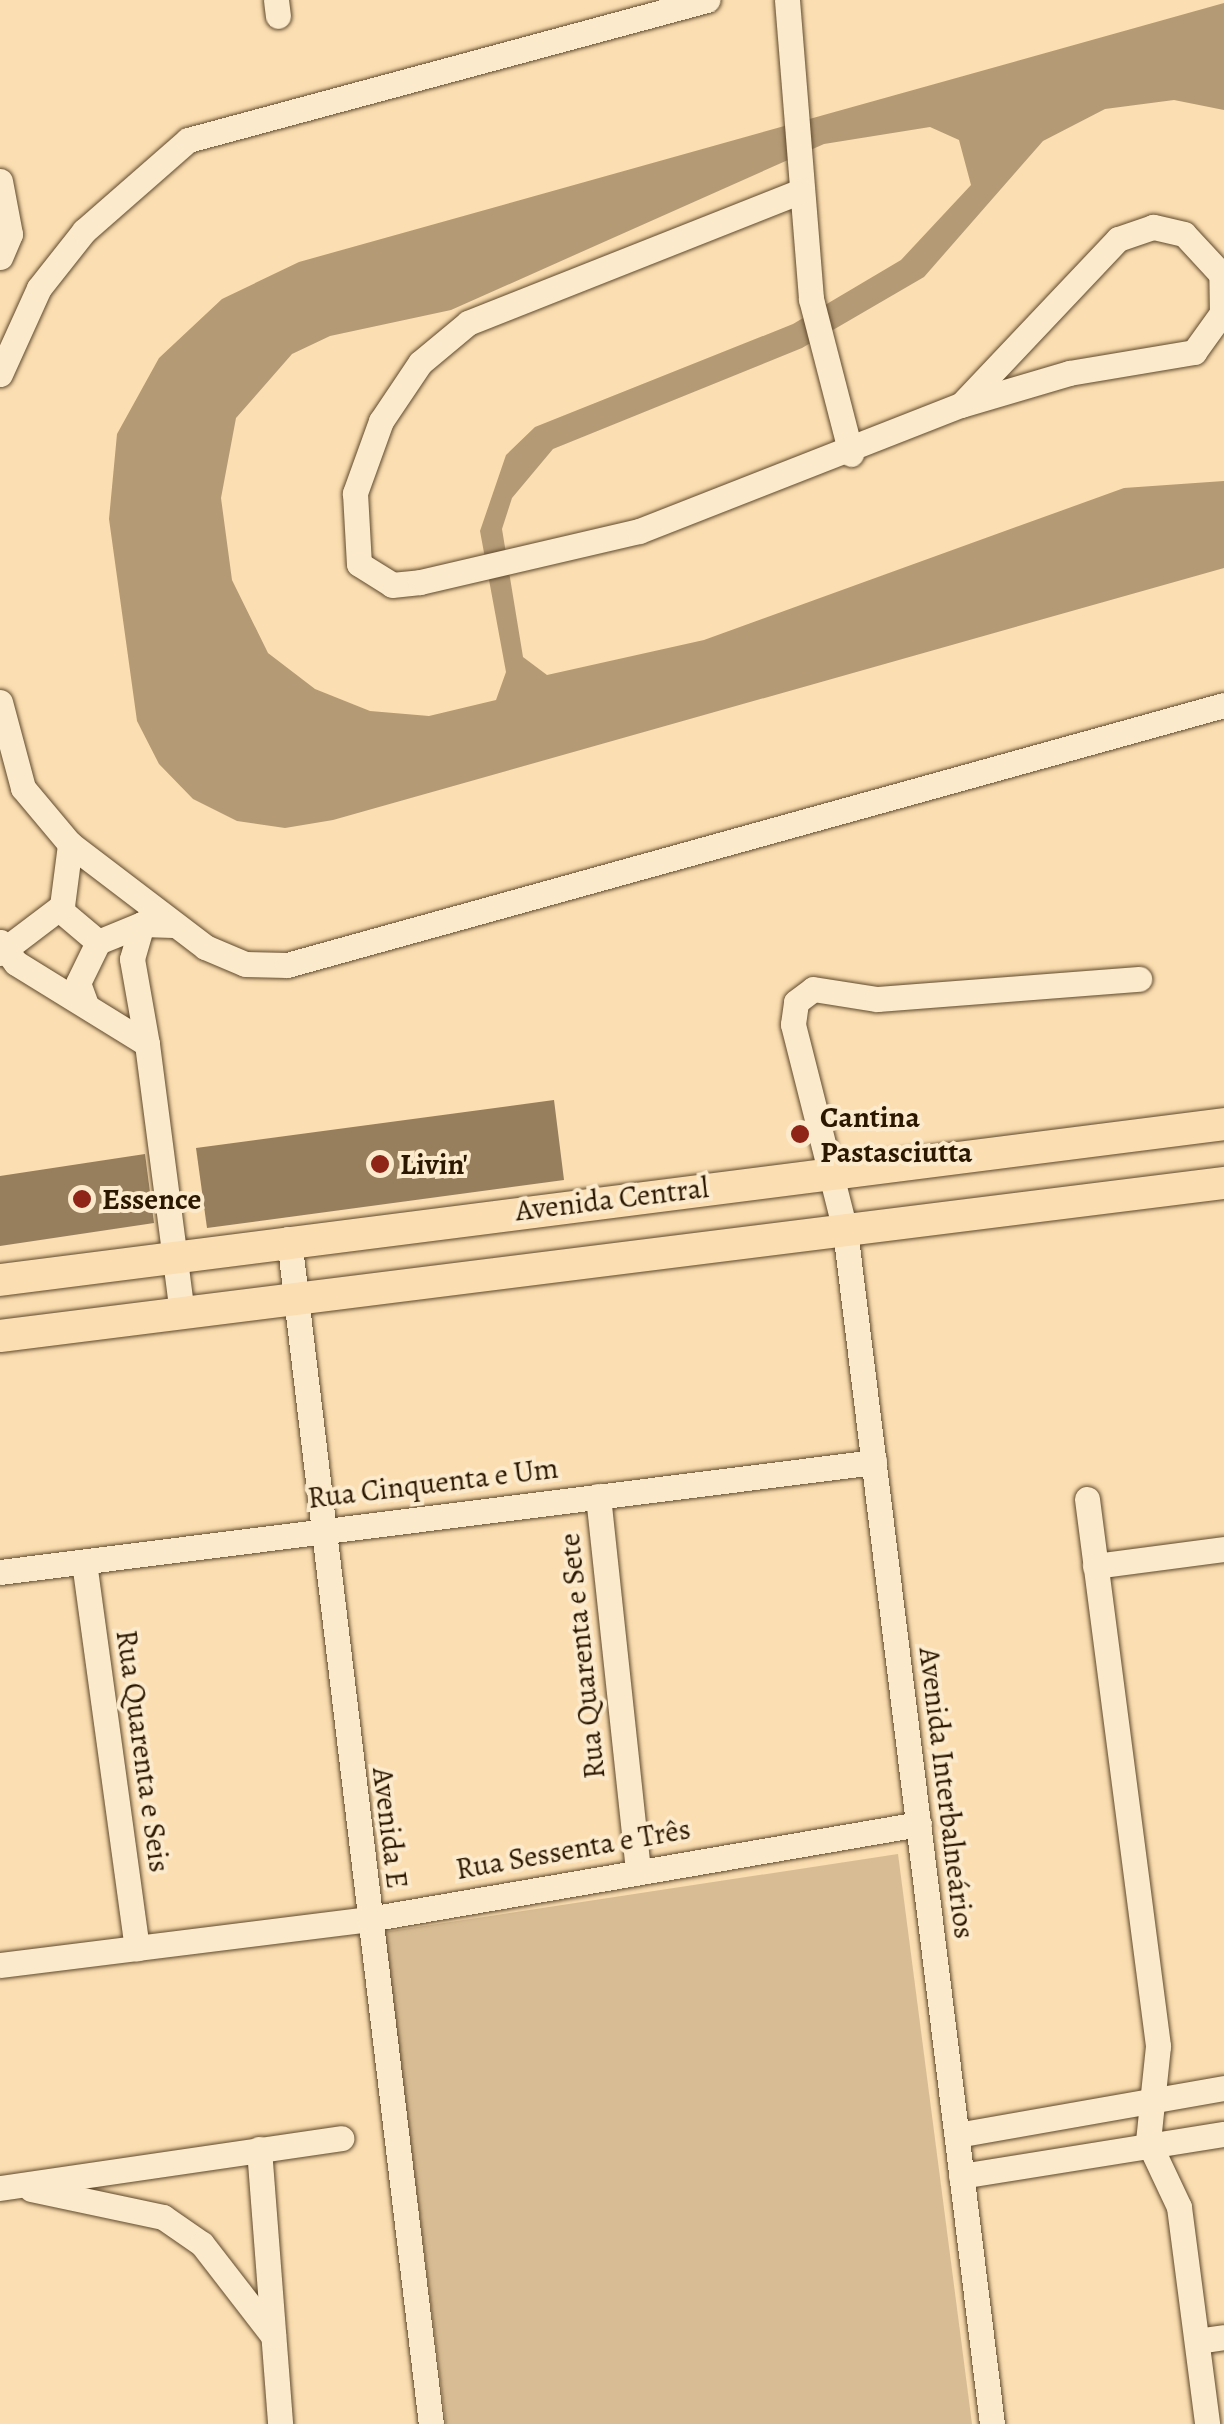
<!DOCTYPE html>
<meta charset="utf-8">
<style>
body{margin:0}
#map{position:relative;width:1224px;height:2424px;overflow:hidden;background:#fbdeb1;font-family:Alegreya,serif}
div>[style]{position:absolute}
.green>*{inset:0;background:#d8bc93}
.water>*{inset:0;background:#b49a75}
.building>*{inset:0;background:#977e5c}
.roads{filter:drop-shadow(0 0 2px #5f492c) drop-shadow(0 0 2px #5f492c)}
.minor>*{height:25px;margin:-12.5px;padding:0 12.5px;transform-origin:12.5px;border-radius:12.5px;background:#fceacc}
.major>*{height:32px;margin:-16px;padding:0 16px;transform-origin:16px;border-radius:16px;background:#fbdeb1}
.dots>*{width:28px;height:28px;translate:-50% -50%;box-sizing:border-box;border:5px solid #fceacc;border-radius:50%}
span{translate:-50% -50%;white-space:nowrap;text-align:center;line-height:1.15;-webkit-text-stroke:8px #fceacc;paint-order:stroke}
.poi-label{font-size:30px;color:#2b1700;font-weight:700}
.left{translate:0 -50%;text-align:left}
.street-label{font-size:30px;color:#2b1700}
</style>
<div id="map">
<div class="green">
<div style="clip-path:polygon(898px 1854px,972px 2424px,446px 2424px,384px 1932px)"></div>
</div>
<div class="water">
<div style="clip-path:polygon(evenodd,1224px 3px,1224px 110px,1174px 100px,1105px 109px,1043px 141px,924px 277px,802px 348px,553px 449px,512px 498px,502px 529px,523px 657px,547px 675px,704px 640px,1124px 488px,1224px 481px,1224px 568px,333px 820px,285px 828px,237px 821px,193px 799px,159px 764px,137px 721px,109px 519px,117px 434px,159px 358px,222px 299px,299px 262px,1224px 3px,930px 127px,959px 140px,971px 185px,901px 260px,793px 324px,535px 427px,506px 455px,480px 531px,506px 672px,496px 700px,429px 716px,370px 711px,315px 689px,268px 653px,232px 580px,221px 498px,236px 418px,292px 354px,330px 336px,451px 310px,824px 144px,930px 127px)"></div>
</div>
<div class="building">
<div style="clip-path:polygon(554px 1100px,564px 1180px,207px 1228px,196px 1148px)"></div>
<div style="clip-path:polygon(145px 1154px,154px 1223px,0 1246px,0 1176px)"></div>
</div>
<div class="roads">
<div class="minor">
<div style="left:276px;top:0;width:16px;rotate:83deg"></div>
<div style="left:787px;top:0;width:300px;rotate:85.4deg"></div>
<div style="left:811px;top:299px;width:160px;rotate:75.5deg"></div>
<div style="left:0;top:181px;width:54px;rotate:79.3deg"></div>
<div style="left:10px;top:234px;width:25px;rotate:113deg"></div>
<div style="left:801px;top:191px;width:358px;rotate:158.4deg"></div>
<div style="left:468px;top:323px;width:62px;rotate:140.2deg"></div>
<div style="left:420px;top:363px;width:70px;rotate:123.9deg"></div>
<div style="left:381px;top:421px;width:77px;rotate:109.9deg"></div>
<div style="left:355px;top:493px;width:71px;rotate:86.8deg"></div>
<div style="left:359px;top:564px;width:39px;rotate:32deg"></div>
<div style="left:392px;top:585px;width:28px;rotate:-6deg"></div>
<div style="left:420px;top:582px;width:225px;rotate:-13.1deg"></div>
<div style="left:639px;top:531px;width:346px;rotate:-21.4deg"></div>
<div style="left:961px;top:405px;width:113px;rotate:-16.5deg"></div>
<div style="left:1069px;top:373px;width:127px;rotate:-9.5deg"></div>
<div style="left:1194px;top:352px;width:48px;rotate:-54.3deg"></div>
<div style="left:1222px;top:313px;width:39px;rotate:-91deg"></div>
<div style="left:1221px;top:274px;width:54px;rotate:-132.8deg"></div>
<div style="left:1184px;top:234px;width:32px;rotate:-167deg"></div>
<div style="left:1153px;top:227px;width:37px;rotate:161deg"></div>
<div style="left:1118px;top:239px;width:228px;rotate:133.4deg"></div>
<div style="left:0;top:374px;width:94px;rotate:-65.6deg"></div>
<div style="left:39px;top:288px;width:73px;rotate:-51.7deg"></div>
<div style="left:84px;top:231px;width:138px;rotate:-41.2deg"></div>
<div style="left:188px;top:140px;width:538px;rotate:-15.1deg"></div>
<div style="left:0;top:702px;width:89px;rotate:75deg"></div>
<div style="left:23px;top:788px;width:73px;rotate:50deg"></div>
<div style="left:70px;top:844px;width:170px;rotate:37.3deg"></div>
<div style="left:205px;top:947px;width:43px;rotate:23deg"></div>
<div style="left:245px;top:964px;width:42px;rotate:1.4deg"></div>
<div style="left:287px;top:965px;width:972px;rotate:-15.51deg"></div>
<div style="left:59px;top:909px;width:51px;rotate:40.2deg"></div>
<div style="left:142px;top:924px;width:36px;rotate:106deg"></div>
<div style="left:132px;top:959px;width:86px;rotate:80deg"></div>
<div style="left:0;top:942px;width:26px;rotate:53deg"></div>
<div style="left:16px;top:963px;width:154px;rotate:31.7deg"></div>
<div style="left:147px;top:1044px;width:271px;rotate:82.6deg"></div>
<div style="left:0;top:953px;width:78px;rotate:-37.2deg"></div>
<div style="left:62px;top:906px;width:63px;rotate:-82.6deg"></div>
<div style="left:85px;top:1002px;width:20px;rotate:-110deg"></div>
<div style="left:78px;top:983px;width:46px;rotate:-64deg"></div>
<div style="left:98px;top:942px;width:48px;rotate:-22.2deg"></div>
<div style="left:142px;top:924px;width:31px;rotate:2deg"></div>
<div style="left:289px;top:1239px;width:1193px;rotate:83.17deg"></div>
<div style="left:598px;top:1496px;width:374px;rotate:83.9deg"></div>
<div style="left:1087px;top:1499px;width:552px;rotate:82.6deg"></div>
<div style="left:1158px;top:2046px;width:96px;rotate:96deg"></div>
<div style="left:1148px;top:2141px;width:73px;rotate:64.8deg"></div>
<div style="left:1179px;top:2207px;width:219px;rotate:82.6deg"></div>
<div style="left:84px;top:1562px;width:390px;rotate:82.2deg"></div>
<div style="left:1095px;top:1566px;width:130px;rotate:-7.5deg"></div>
<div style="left:0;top:1572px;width:881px;rotate:-7.17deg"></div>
<div style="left:0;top:1965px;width:372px;rotate:-7.1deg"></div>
<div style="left:369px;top:1919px;width:558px;rotate:-9.8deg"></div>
<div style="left:957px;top:2135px;width:271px;rotate:-10deg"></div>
<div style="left:259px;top:2149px;width:276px;rotate:85.6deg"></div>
<div style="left:961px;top:2176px;width:266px;rotate:-9.1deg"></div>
<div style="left:0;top:2188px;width:345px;rotate:-8.3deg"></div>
<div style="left:31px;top:2189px;width:135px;rotate:12deg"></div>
<div style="left:163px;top:2217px;width:47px;rotate:34.7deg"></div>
<div style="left:202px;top:2244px;width:116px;rotate:52.3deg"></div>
<div style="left:1197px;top:2341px;width:27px;rotate:-8deg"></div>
<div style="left:992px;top:2424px;width:1203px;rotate:-97.02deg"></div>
<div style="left:845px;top:1230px;width:212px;rotate:-104.2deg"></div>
<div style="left:793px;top:1024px;width:22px;rotate:-82deg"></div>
<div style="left:796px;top:1002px;width:21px;rotate:-37deg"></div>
<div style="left:813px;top:989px;width:65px;rotate:8.9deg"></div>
<div style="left:877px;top:999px;width:263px;rotate:-4.4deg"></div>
</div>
<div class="major">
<div style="left:0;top:1280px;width:1234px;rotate:-7.26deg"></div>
<div style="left:0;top:1336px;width:1234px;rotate:-7.13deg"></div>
</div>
</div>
<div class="dots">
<div style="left:800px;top:1134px;background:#8f2418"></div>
<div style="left:380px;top:1164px;background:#8f2418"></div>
<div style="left:82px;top:1199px;background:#8f2418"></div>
</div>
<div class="poi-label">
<span class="left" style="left:820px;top:1134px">Cantina<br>Pastasciutta</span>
<span class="left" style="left:400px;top:1164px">Livin'</span>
<span class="left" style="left:102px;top:1199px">Essence</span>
</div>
<div class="street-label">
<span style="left:612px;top:1199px;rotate:-7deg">Avenida Central</span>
<span style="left:433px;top:1483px;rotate:-7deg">Rua Cinquenta e Um</span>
<span style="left:582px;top:1656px;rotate:-96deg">Rua Quarenta e Sete</span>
<span style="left:143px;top:1751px;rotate:82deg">Rua Quarenta e Seis</span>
<span style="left:947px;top:1793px;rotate:83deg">Avenida Interbalneários</span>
<span style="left:390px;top:1828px;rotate:83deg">Avenida E</span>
<span style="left:573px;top:1849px;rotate:-10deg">Rua Sessenta e Três</span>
</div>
</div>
